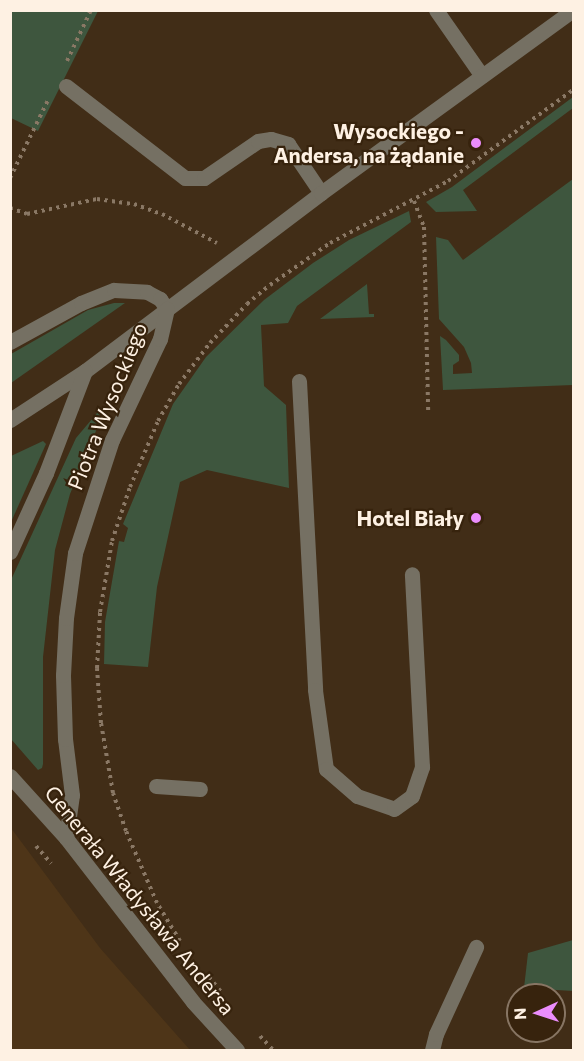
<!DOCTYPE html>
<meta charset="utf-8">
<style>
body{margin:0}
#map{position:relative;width:584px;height:1061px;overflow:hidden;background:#412d17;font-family:Commissioner,sans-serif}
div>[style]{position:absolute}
.built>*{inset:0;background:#4e3518}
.green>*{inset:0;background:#3e563e}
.path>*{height:4px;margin-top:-2px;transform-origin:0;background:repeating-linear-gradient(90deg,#8a7865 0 3px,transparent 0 7.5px)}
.minor>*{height:15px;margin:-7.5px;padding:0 7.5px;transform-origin:7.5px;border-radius:7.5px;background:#757063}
.dots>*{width:16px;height:16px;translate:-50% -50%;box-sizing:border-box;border:3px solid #37230d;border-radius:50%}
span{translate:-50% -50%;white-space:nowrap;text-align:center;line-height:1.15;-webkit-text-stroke:4.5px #37230d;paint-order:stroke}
.poi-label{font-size:21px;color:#fef1e3;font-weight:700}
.right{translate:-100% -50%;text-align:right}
.street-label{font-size:21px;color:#fef1e3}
.frame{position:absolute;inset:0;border:12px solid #fef1e3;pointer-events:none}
.north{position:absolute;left:506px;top:983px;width:60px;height:60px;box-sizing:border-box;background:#37230d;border:2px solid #877563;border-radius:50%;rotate:267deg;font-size:16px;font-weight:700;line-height:24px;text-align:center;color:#fef1e3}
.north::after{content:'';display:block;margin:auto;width:21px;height:27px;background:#eb8dfc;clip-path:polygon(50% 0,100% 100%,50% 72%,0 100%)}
</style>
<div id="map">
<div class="built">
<div style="clip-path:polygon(11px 828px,100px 948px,190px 1050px,11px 1050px)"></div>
</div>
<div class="green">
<div style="clip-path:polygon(11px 11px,98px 11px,38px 131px,11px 118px)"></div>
<div style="clip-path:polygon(573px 97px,573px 108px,463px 190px,477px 211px,436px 212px,426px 202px,452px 187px)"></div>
<div style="clip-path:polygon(573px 179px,573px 385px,443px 390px,440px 336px,446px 340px,459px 355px,459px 361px,453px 365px,453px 374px,472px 373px,471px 363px,464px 347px,439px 319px,436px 237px,448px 240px,463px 260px)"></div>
<div style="clip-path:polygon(409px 211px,411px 222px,297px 306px,288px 323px,261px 325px,264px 386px,286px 405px,289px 488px,207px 470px,180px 482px,157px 587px,148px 667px,104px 664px,105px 622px,119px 541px,124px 542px,128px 528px,123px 524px,173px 404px,206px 357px,264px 300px,313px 263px,349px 240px)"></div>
<div style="clip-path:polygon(367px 284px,369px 314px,374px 314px,374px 317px,320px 319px)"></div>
<div style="clip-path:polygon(114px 303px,125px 303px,11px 383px,11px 354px,88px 310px)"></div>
<div style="clip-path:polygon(103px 406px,105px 409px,70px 494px,55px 550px,43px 657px,43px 764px,42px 768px,38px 770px,11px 739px,11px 580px,76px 438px)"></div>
<div style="clip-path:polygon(43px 441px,46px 444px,11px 522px,11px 456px)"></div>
<div style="clip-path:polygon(573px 940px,573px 991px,524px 988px,528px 953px)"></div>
</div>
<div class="path">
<div style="left:67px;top:61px;width:56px;rotate:-64.8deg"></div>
<div style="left:10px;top:178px;width:87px;rotate:-64deg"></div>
<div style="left:414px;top:201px;width:28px;rotate:69deg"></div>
<div style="left:424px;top:227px;width:183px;rotate:88.7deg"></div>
<div style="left:10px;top:208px;width:18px;rotate:19deg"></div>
<div style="left:27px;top:214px;width:72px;rotate:-12.1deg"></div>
<div style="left:97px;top:199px;width:37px;rotate:8deg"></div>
<div style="left:134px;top:204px;width:30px;rotate:20deg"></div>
<div style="left:162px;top:214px;width:62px;rotate:27.8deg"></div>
<div style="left:36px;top:846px;width:23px;rotate:49deg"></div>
<div style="left:180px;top:941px;width:44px;rotate:-121.2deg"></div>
<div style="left:157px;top:903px;width:78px;rotate:-113.3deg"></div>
<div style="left:126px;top:831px;width:40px;rotate:-108.9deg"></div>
<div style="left:113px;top:793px;width:71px;rotate:-99.7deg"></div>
<div style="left:101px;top:723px;width:55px;rotate:-94.2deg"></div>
<div style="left:97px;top:668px;width:56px;rotate:-86.9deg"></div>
<div style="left:100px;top:612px;width:72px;rotate:-80.4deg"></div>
<div style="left:112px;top:541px;width:57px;rotate:-71.6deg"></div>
<div style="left:130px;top:487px;width:72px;rotate:-67deg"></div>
<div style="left:158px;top:421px;width:43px;rotate:-60.4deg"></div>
<div style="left:179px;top:384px;width:51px;rotate:-52.9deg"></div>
<div style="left:210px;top:343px;width:54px;rotate:-46.5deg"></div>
<div style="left:247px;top:304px;width:30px;rotate:-40deg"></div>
<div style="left:270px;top:285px;width:73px;rotate:-35deg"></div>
<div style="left:330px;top:243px;width:133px;rotate:-27.7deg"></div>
<div style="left:448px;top:181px;width:156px;rotate:-36.1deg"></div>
<div style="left:209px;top:977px;width:22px;rotate:51deg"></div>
<div style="left:260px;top:1036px;width:19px;rotate:47deg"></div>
</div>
<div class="minor">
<div style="left:436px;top:10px;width:80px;rotate:55.1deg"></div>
<div style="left:66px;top:86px;width:150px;rotate:37.7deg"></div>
<div style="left:185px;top:178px;width:19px"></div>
<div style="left:204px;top:178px;width:65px;rotate:-34.4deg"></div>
<div style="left:258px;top:141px;width:13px;rotate:-9deg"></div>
<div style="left:271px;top:139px;width:18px;rotate:16deg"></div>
<div style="left:288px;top:144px;width:59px;rotate:56deg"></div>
<div style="left:10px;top:342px;width:81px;rotate:-28.8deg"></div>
<div style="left:81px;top:303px;width:35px;rotate:-22deg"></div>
<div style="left:114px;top:290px;width:33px;rotate:3deg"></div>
<div style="left:147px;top:292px;width:15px;rotate:28deg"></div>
<div style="left:160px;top:299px;width:12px;rotate:55deg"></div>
<div style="left:299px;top:381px;width:309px;rotate:87deg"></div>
<div style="left:315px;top:690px;width:80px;rotate:82.1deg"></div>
<div style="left:326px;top:769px;width:41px;rotate:41.1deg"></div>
<div style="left:357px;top:796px;width:39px;rotate:19deg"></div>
<div style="left:394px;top:809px;width:22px;rotate:-36deg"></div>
<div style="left:412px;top:796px;width:31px;rotate:-71deg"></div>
<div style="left:422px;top:767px;width:193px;rotate:-93deg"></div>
<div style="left:10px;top:420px;width:90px;rotate:-33.2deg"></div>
<div style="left:85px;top:371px;width:296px;rotate:-37deg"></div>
<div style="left:321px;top:193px;width:311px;rotate:-36deg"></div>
<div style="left:10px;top:552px;width:87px;rotate:-65.5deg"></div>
<div style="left:46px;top:473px;width:109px;rotate:-69.1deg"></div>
<div style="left:10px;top:776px;width:84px;rotate:47.9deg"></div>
<div style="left:66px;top:838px;width:207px;rotate:52.2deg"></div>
<div style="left:193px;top:1002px;width:65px;rotate:47.5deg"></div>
<div style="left:156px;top:786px;width:44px;rotate:3.9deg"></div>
<div style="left:66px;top:838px;width:43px;rotate:-82.1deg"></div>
<div style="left:72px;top:795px;width:56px;rotate:-97.1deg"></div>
<div style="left:65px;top:739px;width:64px;rotate:-91.8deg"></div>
<div style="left:63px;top:675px;width:57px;rotate:-87deg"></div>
<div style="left:66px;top:618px;width:66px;rotate:-82.1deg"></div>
<div style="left:75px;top:553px;width:119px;rotate:-71.9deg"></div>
<div style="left:112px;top:440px;width:112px;rotate:-64.6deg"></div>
<div style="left:160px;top:339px;width:31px;rotate:-77deg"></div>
<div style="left:432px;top:1050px;width:16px;rotate:-76deg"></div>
<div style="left:436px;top:1034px;width:96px;rotate:-65.3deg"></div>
</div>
<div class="dots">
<div style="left:476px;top:143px;background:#eb8dfc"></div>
<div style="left:476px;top:518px;background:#eb8dfc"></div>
</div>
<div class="poi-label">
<span class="right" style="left:464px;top:143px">Wysockiego -<br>Andersa, na żądanie</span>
<span class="right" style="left:464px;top:518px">Hotel Biały</span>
</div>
<div class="street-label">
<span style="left:107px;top:406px;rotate:-68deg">Piotra Wysockiego</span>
<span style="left:140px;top:900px;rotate:51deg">Generała Władysława Andersa</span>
</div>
<div class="frame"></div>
<div class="north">N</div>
</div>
